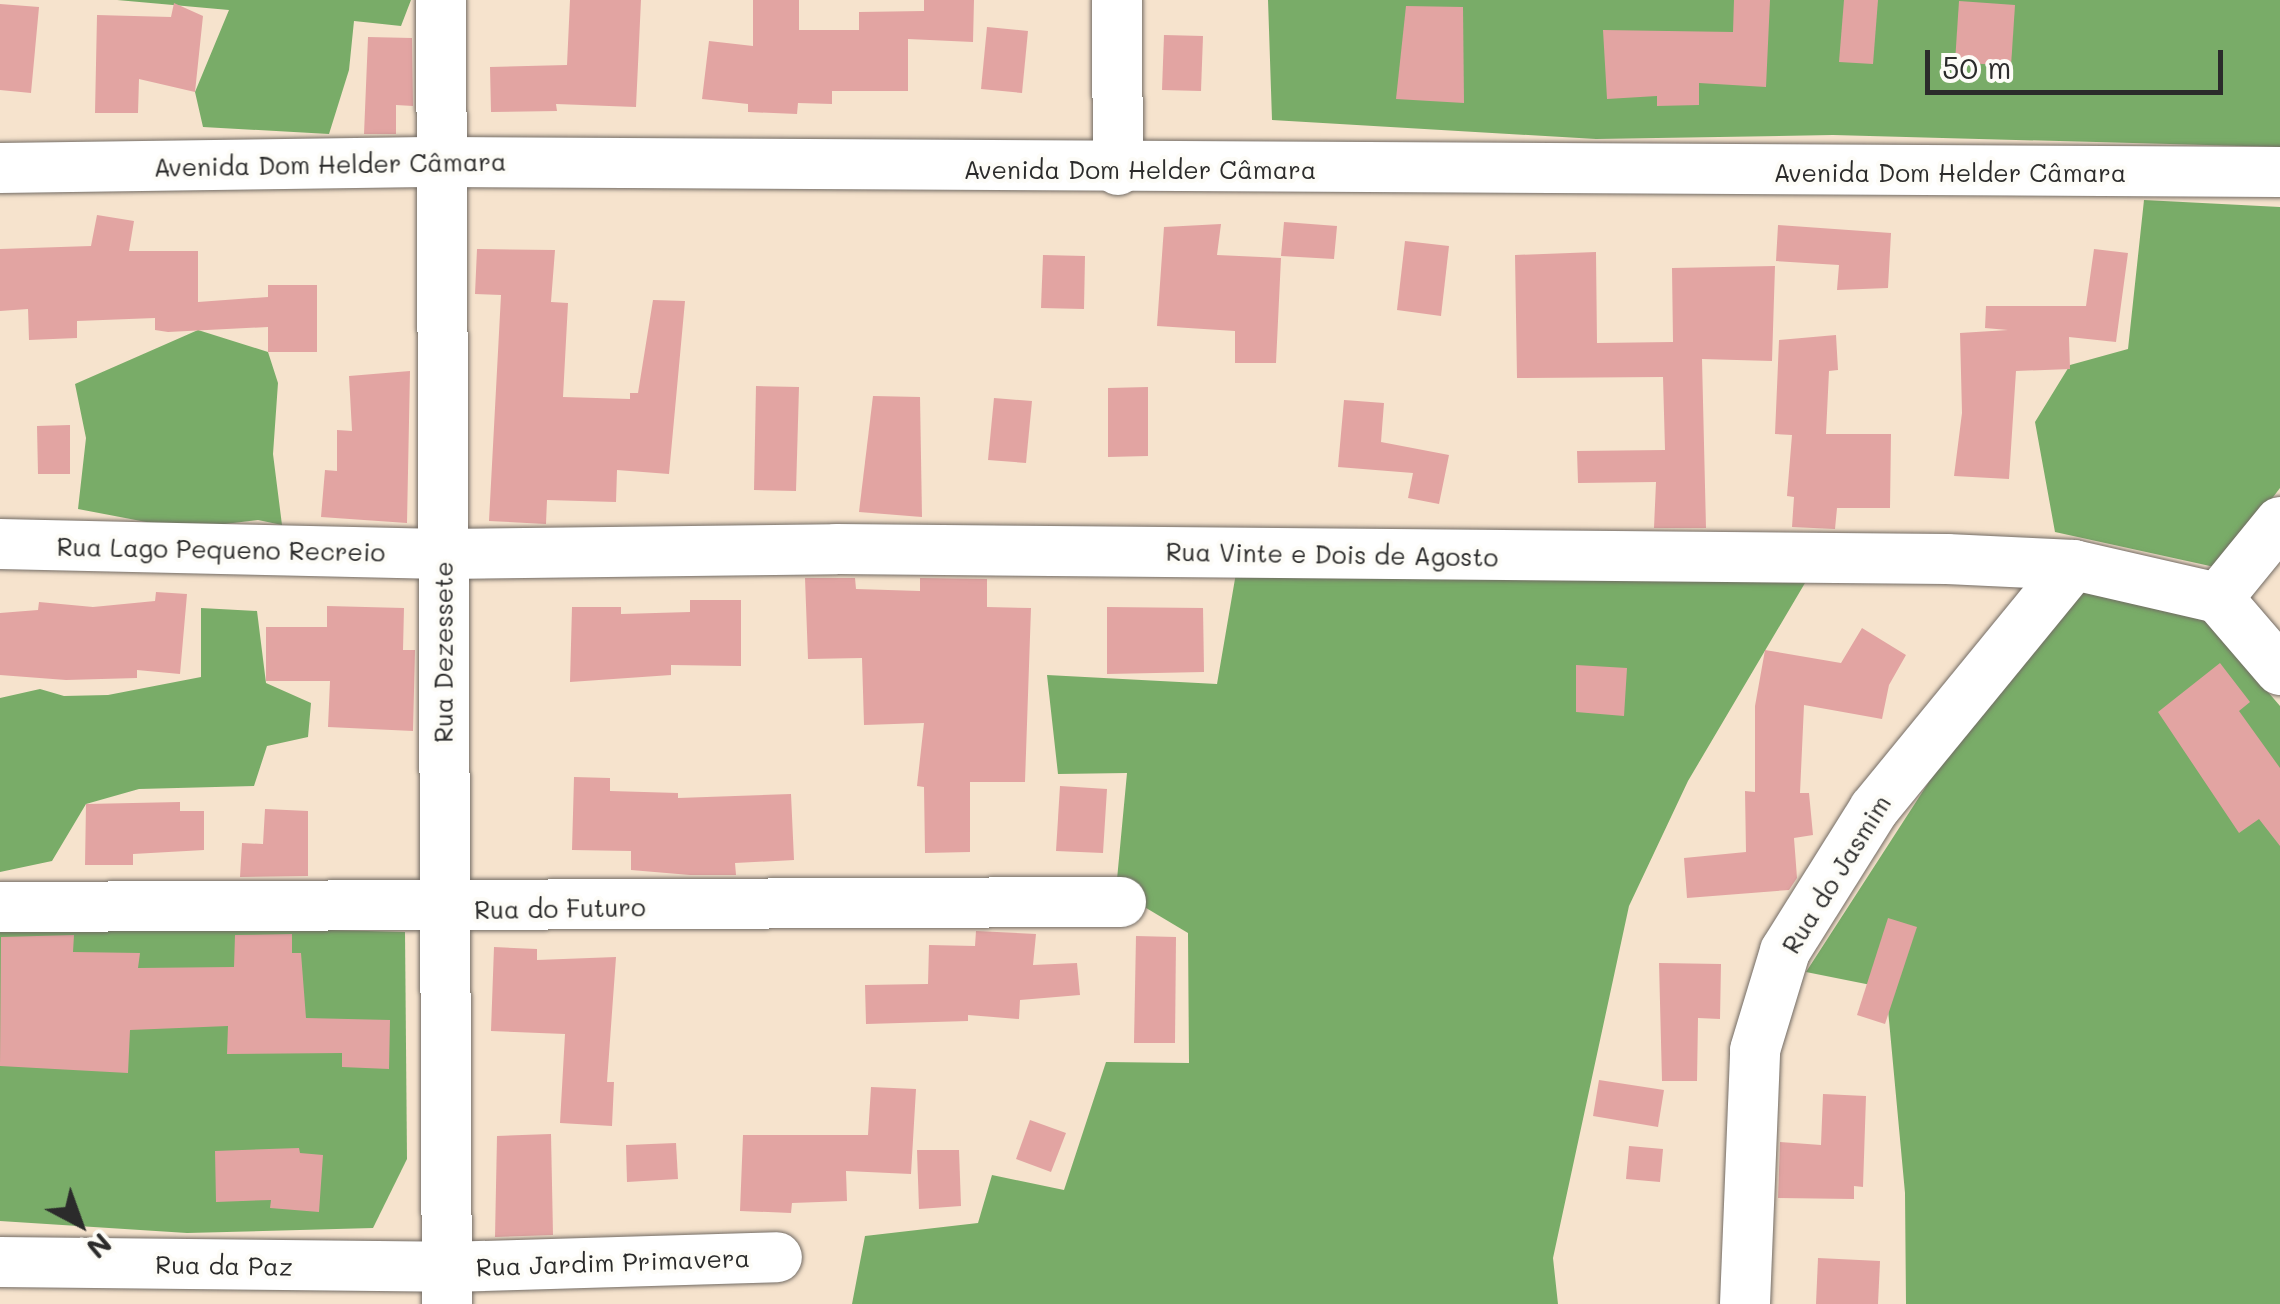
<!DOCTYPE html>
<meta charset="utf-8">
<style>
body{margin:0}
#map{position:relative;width:2280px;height:1304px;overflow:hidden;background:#f6e3cd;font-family:Mali,sans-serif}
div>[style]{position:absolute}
.forest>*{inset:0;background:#79ac68}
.building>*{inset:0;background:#e2a4a2}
.roads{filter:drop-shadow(0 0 2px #726b64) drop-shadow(0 0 2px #726b64)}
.minor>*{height:50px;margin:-25px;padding:0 25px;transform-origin:25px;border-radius:25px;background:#fff}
span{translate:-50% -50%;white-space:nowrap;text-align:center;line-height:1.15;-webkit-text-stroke:8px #fdfcf7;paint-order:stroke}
.street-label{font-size:25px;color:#2b2b2b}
.north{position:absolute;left:30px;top:1174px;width:100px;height:100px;-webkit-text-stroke:8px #fdfcf7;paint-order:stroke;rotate:139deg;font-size:28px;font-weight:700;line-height:40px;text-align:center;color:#2b2b2b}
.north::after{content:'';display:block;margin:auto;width:35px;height:45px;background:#2b2b2b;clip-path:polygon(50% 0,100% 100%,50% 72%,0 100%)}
.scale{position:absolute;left:1925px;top:50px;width:298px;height:45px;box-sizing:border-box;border:5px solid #2b2b2b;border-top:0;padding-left:12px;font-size:30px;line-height:35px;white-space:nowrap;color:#2b2b2b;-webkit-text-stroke:8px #fdfcf7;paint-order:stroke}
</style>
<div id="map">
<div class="forest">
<div style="clip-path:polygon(117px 0,411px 0,401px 26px,354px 21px,349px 70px,329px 134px,203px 127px,195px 92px,229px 10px)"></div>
<div style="clip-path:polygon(1268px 0,2280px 0,2280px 147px,1833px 135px,1596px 139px,1272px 120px)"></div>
<div style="clip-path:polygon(2144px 200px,2280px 207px,2280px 488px,2219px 568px,2055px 532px,2035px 422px,2070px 365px,2128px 349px)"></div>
<div style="clip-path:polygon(198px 330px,268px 352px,278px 383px,273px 454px,282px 525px,258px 520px,183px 529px,78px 509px,86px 438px,75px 384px)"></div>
<div style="clip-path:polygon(1236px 573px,1805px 583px,1688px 781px,1629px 906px,1553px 1258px,1558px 1304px,852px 1304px,865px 1236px,978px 1223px,992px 1175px,1064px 1190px,1106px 1062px,1189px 1063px,1188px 933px,1116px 890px,1127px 773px,1058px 774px,1047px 675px,1217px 684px)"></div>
<div style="clip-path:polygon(2083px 590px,2202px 615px,2280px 706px,2280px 1304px,1906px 1304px,1905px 1193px,1886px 988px,1806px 972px,1978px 706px)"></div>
<div style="clip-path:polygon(201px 608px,257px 611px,266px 683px,311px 703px,308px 737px,267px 746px,254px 786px,139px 789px,86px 804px,52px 861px,0 872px,0 698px,40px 689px,64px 696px,108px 695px,201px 677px)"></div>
<div style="clip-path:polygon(0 921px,405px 932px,407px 1159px,373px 1228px,187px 1233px,0 1221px)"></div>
</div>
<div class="building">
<div style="clip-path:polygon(570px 0,641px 0,636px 107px,556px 104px,557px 111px,491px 112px,490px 67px,567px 65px)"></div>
<div style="clip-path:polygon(753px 0,799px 0,799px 30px,859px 30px,859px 12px,924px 11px,924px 0,974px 0,973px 42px,908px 39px,908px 91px,832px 91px,832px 104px,798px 103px,797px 114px,748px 112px,748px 104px,702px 99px,709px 41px,753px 46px)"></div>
<div style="clip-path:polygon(1734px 0,1770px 0,1766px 87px,1699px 83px,1699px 105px,1657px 106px,1657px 96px,1607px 99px,1603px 30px,1733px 32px)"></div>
<div style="clip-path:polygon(1844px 0,1878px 0,1873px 64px,1839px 62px)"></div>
<div style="clip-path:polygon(1959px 1px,2015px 5px,2011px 66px,1955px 62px)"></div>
<div style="clip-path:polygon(174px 3px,203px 16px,195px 92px,139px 79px,138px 113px,95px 113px,97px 15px,171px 17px)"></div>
<div style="clip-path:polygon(0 4px,39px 7px,31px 93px,0 90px)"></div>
<div style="clip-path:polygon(1406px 6px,1463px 7px,1464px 103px,1396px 99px)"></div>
<div style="clip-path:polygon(987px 27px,1028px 31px,1022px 93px,981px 89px)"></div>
<div style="clip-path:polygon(1164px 35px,1203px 36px,1201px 91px,1162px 90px)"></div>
<div style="clip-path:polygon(368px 37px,412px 38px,413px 106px,396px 105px,396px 134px,364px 134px)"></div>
<div style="clip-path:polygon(97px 215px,134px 221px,129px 251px,198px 251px,198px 302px,268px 297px,268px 285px,317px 285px,317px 352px,268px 352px,268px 327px,168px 332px,155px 330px,155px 318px,77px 321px,77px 338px,29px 340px,28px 309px,0 311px,0 249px,91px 246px)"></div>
<div style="clip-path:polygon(1284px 222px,1337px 226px,1334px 259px,1281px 256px)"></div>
<div style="clip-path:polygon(1221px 224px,1217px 255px,1281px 258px,1276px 363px,1235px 363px,1235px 331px,1157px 326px,1164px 227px)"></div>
<div style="clip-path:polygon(1778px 225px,1891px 233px,1888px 288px,1837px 290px,1839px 265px,1776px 261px)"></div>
<div style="clip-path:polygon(1405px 241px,1449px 246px,1441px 316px,1397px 310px)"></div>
<div style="clip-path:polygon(477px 249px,555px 250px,551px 302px,568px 303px,563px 397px,630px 399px,630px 393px,638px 393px,653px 300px,685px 301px,669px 474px,617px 470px,616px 502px,547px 500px,546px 524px,489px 521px,501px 295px,475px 294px)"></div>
<div style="clip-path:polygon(2094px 249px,2128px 253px,2116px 342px,2069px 337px,2070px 369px,2016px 371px,2009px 479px,1954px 476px,1962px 413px,1960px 333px,2008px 330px,1985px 328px,1986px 306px,2086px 306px)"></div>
<div style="clip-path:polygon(1596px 252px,1597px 343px,1673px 342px,1672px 268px,1775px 266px,1772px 361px,1702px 359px,1706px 528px,1654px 528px,1656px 482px,1578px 483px,1577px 451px,1665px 450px,1663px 377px,1517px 378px,1515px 255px)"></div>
<div style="clip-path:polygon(1043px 255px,1085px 256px,1084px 309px,1041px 308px)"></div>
<div style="clip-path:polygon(1836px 335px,1838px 370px,1829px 371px,1826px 434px,1891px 434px,1890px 508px,1837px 508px,1835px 529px,1792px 527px,1794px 497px,1787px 496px,1792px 435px,1775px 434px,1779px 340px)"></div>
<div style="clip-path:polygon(410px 371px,407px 523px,321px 517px,325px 470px,337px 471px,337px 430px,352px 431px,349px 376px)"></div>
<div style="clip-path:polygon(756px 386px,799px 387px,796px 491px,754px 490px)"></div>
<div style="clip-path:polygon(1148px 387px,1148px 456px,1108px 457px,1108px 388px)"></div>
<div style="clip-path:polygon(873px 396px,920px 397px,922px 517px,859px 512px)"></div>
<div style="clip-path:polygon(994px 398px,1032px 401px,1026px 463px,988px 460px)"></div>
<div style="clip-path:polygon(1344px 400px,1384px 403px,1381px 442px,1449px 455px,1439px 504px,1408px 498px,1413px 473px,1338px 467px)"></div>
<div style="clip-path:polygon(70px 425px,70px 474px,38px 474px,37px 426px)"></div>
<div style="clip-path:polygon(805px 578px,855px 578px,856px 589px,920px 591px,920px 578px,987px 579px,987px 607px,1031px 608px,1025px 782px,970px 782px,970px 852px,925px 853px,924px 787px,917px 786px,924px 723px,864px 725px,862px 658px,808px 659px)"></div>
<div style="clip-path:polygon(156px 592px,187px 594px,180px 674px,137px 670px,137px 678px,66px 680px,0 675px,0 613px,38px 610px,39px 602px,93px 607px,155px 601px)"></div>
<div style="clip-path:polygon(690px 600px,741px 600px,741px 666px,671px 665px,671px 675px,570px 682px,572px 607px,621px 607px,621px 614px,690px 612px)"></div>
<div style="clip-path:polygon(327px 606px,404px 608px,403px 650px,415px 650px,413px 731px,328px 727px,330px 681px,266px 681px,266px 627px,327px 627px)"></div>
<div style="clip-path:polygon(1107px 607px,1203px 608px,1204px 672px,1107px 674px)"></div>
<div style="clip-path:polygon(1862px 628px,1906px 655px,1889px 685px,1882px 719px,1804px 705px,1800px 793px,1809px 793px,1813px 835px,1794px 838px,1797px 878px,1789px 890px,1687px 898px,1684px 858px,1746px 852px,1745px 791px,1755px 792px,1755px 706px,1765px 650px,1841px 663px)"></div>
<div style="clip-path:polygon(2220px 663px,2250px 702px,2239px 711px,2280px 768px,2280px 846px,2259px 819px,2239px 833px,2158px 712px)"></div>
<div style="clip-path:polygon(1576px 665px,1627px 668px,1624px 716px,1576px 712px)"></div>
<div style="clip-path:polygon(574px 777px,610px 778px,610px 791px,678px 793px,678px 798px,791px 794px,794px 860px,735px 863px,736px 875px,690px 875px,631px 870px,631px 851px,572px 850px)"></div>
<div style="clip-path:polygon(1060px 786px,1107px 789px,1103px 853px,1056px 851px)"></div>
<div style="clip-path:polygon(180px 802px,180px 811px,204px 811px,204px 850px,133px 854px,133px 865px,85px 865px,86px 804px)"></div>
<div style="clip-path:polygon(265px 809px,308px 811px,308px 876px,240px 877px,242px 843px,263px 844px)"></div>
<div style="clip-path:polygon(1888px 918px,1917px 927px,1885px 1024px,1857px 1015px)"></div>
<div style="clip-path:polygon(976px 931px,1036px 934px,1033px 965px,1077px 963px,1080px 995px,1020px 1000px,1019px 1019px,968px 1015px,968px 1021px,866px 1024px,865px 985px,928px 984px,929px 945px,975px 946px)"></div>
<div style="clip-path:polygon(292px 934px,292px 953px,301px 953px,306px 1018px,390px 1020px,389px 1069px,342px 1067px,342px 1053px,227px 1054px,228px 1026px,130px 1030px,128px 1073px,0 1066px,1px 937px,74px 935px,73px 952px,140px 953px,138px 968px,234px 967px,235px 935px)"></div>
<div style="clip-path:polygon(1136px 936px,1176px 937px,1175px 1043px,1134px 1043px)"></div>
<div style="clip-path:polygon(494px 947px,537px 949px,537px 960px,616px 957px,607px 1082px,614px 1082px,612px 1126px,560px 1123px,565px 1034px,491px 1031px)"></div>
<div style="clip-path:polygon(1659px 963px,1721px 964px,1720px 1019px,1698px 1018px,1697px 1081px,1662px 1081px)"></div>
<div style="clip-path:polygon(1599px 1080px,1664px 1090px,1658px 1127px,1593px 1116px)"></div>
<div style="clip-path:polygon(871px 1087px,916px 1089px,911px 1174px,846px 1171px,847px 1201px,792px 1203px,791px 1213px,740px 1211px,743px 1135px,868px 1135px)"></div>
<div style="clip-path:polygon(1823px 1094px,1866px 1096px,1863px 1187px,1854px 1186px,1854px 1199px,1778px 1198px,1780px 1142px,1821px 1145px)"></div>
<div style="clip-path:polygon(1030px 1120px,1066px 1133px,1051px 1172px,1016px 1159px)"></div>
<div style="clip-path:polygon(551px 1134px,553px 1235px,495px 1237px,497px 1136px)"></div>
<div style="clip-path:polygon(676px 1143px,678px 1179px,627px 1182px,626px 1145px)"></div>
<div style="clip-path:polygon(1629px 1146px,1663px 1149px,1660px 1182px,1626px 1179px)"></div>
<div style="clip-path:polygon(299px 1148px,300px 1153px,323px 1155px,319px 1212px,270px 1208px,271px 1200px,216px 1202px,215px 1151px)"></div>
<div style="clip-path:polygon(917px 1150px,959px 1150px,961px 1206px,919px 1209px)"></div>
<div style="clip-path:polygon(1818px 1258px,1880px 1261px,1878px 1304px,1816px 1304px)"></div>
</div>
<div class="roads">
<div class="minor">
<div style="left:441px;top:0;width:1304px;rotate:89.74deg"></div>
<div style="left:1117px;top:0;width:170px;rotate:89.7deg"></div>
<div style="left:0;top:168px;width:445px;rotate:-0.8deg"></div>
<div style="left:445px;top:162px;width:1835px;rotate:0.31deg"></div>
<div style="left:0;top:544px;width:442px;rotate:1.3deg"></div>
<div style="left:442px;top:554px;width:394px;rotate:-0.7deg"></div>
<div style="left:836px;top:549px;width:1111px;rotate:0.52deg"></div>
<div style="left:1947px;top:559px;width:127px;rotate:2.7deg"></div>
<div style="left:2074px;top:565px;width:148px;rotate:12.9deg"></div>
<div style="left:2218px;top:598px;width:98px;rotate:-50.8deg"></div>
<div style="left:2218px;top:598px;width:95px;rotate:49.3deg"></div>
<div style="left:0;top:907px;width:1121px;rotate:-0.26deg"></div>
<div style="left:0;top:1262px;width:448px;rotate:0.6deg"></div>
<div style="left:448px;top:1267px;width:329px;rotate:-1.7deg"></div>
<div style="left:1745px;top:1304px;width:254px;rotate:-87.7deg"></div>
<div style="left:1755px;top:1050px;width:103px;rotate:-73.1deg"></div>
<div style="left:1785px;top:951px;width:168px;rotate:-57.9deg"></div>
<div style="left:1874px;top:809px;width:315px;rotate:-50.7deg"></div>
</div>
</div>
<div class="street-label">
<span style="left:330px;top:164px;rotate:-1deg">Avenida Dom Helder Câmara</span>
<span style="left:1140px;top:169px">Avenida Dom Helder Câmara</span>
<span style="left:1950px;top:172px">Avenida Dom Helder Câmara</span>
<span style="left:221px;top:549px;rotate:1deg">Rua Lago Pequeno Recreio</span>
<span style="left:1332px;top:554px;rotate:1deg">Rua Vinte e Dois de Agosto</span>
<span style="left:443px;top:652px;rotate:-90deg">Rua Dezessete</span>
<span style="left:1836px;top:874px;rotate:-58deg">Rua do Jasmim</span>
<span style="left:560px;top:908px;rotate:-1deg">Rua do Futuro</span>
<span style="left:613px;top:1262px;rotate:-2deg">Rua Jardim Primavera</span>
<span style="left:224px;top:1265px;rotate:1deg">Rua da Paz</span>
</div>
<div class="north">N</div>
<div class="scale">50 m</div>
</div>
